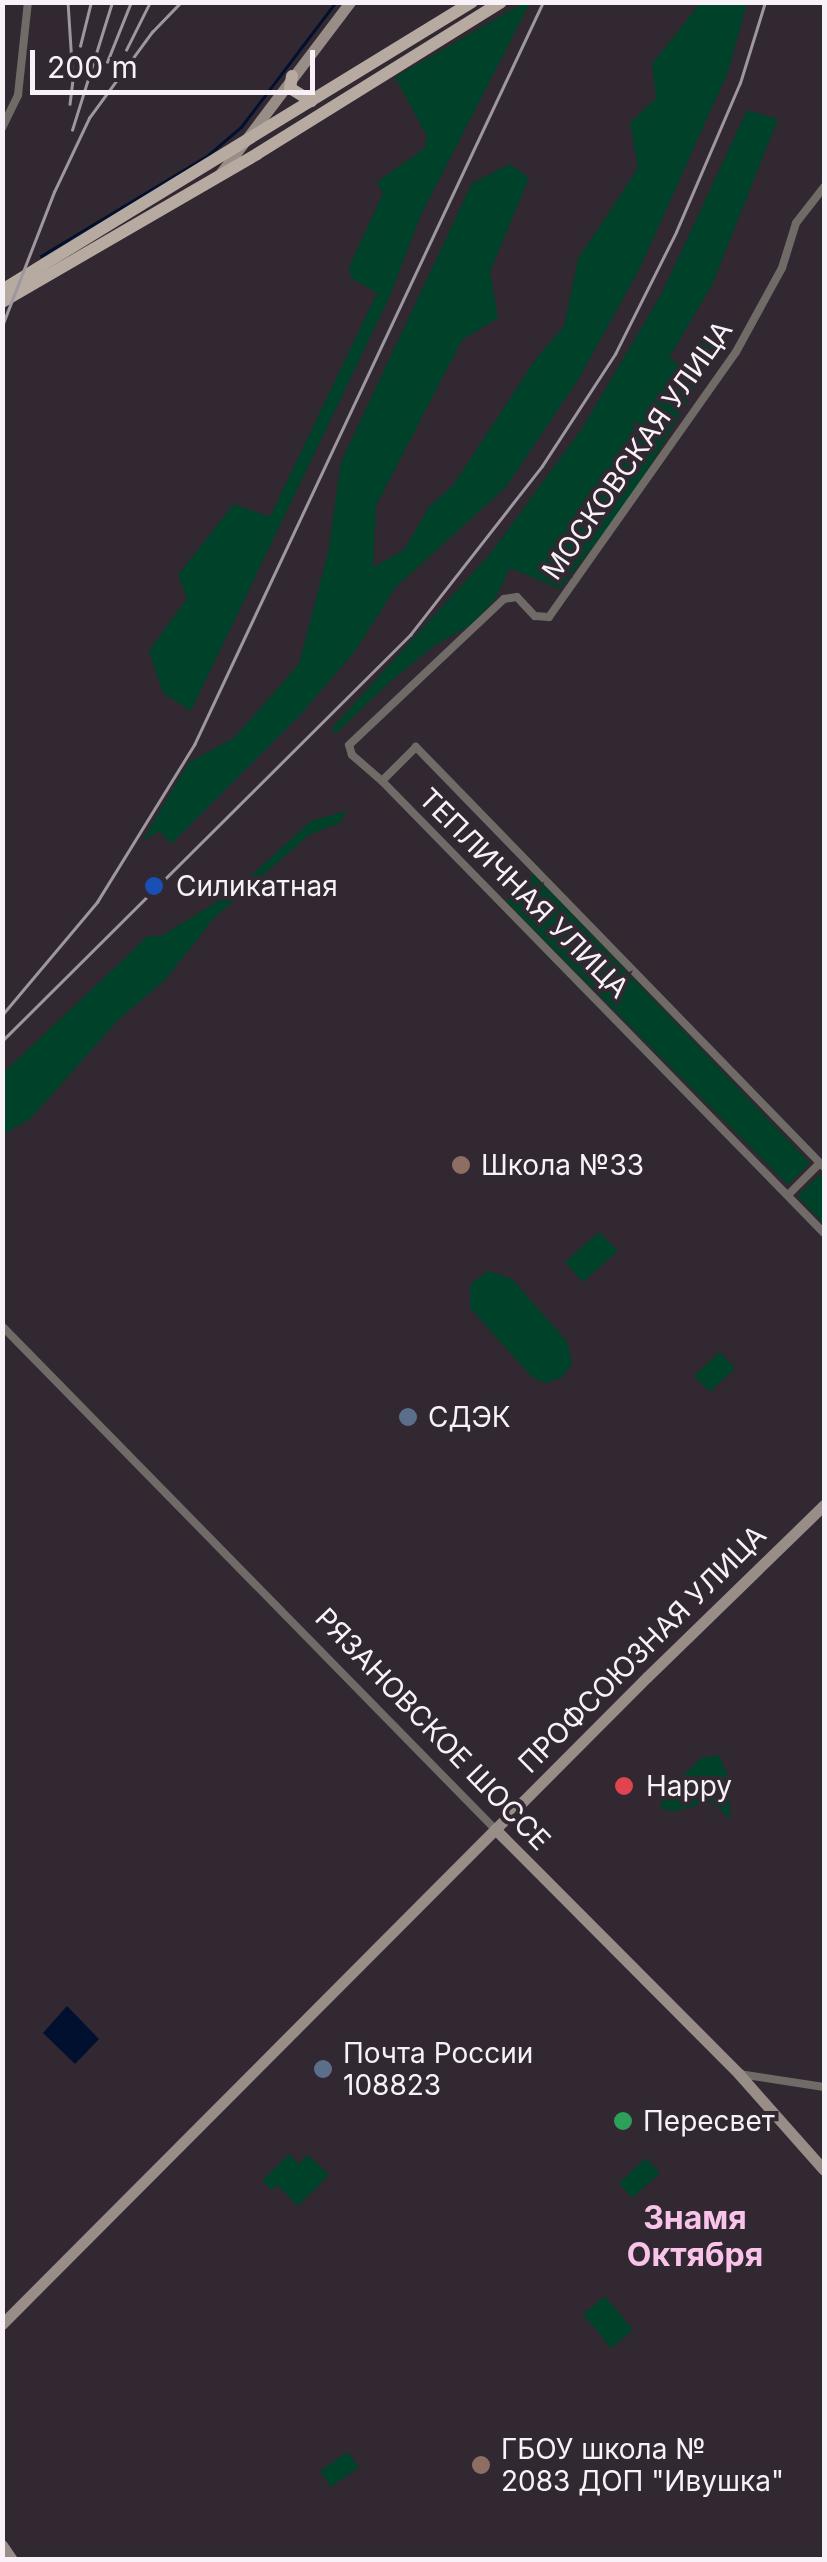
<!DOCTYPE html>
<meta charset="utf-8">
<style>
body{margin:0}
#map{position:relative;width:827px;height:2562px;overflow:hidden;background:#312832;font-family:Inter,sans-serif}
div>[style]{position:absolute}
.green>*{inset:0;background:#004129}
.water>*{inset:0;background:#00102e}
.stream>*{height:2.5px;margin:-1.25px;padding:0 1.25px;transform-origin:1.25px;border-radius:1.25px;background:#00102e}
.street>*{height:8px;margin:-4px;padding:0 4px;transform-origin:4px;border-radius:4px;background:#716b67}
.secondary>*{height:11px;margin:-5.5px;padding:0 5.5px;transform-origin:5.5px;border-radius:5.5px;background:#988e87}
.primary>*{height:12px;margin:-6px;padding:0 6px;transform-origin:6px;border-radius:6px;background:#b6aaa1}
.rail>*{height:2.5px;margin:-1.25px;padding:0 1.25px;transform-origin:1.25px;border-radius:1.25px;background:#9e979f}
.dots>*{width:28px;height:28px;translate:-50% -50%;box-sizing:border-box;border:5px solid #312832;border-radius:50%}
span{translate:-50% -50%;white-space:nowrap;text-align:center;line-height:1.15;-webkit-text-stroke:8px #312832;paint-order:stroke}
.street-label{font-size:28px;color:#f8f2f8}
.poi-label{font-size:28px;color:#f8f2f8}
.left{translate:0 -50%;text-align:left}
.quarter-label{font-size:32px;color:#fac3ea;font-weight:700}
.frame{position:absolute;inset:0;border:5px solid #f8f2f8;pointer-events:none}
.scale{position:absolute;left:30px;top:50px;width:285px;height:45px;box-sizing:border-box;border:5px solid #f8f2f8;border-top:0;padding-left:12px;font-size:30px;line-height:35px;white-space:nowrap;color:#f8f2f8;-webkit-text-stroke:8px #312832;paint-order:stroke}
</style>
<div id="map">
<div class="green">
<div style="clip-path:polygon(701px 2px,747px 3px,728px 72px,640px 268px,578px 380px,506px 487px,395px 588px,356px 650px,301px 714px,171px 844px,159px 831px,142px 841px,189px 762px,234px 738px,299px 664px,328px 553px,341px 462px,472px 183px,510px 164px,529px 178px,490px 272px,498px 318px,462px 340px,376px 506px,373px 567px,404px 550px,429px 507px,454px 484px,535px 360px,564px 326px,578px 259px,638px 168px,630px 123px,656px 98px,652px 64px)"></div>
<div style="clip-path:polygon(523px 3px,530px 3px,421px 215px,389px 298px,191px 711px,163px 693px,149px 651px,187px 598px,178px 575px,234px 504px,270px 517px,377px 293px,351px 278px,349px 267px,383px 193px,377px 182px,425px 148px,427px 136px,395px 77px)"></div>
<div style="clip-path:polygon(747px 110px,778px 119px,712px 285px,669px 358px,686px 368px,701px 341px,716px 351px,636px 491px,560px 589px,510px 568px,494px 601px,469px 626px,434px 646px,391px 681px,335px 734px,332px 728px,490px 554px,583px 427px,663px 291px)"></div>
<div style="clip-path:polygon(346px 811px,341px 822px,309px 835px,214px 918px,165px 980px,117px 1021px,31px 1118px,3px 1135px,3px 1073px,148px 936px,161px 936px,232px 893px,311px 821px)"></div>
<div style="clip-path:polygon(533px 874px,810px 1163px,788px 1185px,506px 901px)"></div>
<div style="clip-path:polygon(820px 1174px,824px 1179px,824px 1224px,797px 1196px)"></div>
<div style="clip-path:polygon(599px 1232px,618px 1251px,583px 1282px,565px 1262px)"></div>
<div style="clip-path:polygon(489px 1271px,512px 1279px,568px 1343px,572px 1364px,561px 1378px,544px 1383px,531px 1376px,470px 1308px,470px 1284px)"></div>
<div style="clip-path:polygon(720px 1352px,735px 1368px,710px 1392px,694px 1376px)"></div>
<div style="clip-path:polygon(719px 1755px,729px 1778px,730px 1819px,712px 1802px,675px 1811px,661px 1809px,662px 1797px,701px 1758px)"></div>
<div style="clip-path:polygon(289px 2154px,299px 2164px,308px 2155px,329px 2175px,298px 2206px,277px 2185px,272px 2190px,262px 2181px)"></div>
<div style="clip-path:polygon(646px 2158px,660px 2173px,632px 2198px,619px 2183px)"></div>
<div style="clip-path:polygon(605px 2296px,633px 2330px,611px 2348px,583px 2314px)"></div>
<div style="clip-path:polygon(348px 2452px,359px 2467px,331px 2487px,320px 2471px)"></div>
</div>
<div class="water">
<div style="clip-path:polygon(67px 2006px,99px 2039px,75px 2064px,43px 2033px)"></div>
</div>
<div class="stream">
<div style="left:41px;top:256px;width:194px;rotate:-31.1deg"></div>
<div style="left:207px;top:156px;width:45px;rotate:-40.5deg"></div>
<div style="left:241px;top:127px;width:157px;rotate:-52.8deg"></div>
</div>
<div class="street">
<div style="left:2px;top:128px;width:37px;rotate:-64deg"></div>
<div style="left:18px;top:95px;width:94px;rotate:-83.9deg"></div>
<div style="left:382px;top:781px;width:40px;rotate:-139deg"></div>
<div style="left:352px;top:755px;width:10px;rotate:-107deg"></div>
<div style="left:349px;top:745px;width:213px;rotate:-43.3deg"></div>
<div style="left:504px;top:599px;width:13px;rotate:-9deg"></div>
<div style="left:517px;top:597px;width:26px;rotate:47deg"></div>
<div style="left:535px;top:616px;width:14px;rotate:4deg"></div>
<div style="left:549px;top:617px;width:324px;rotate:-54.8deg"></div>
<div style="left:736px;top:352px;width:96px;rotate:-61.3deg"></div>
<div style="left:782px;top:268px;width:47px;rotate:-72.7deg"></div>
<div style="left:796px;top:223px;width:46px;rotate:-52.1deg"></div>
<div style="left:824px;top:1167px;width:586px;rotate:-134.17deg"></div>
<div style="left:416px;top:747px;width:48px;rotate:135deg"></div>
<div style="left:382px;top:781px;width:632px;rotate:45.64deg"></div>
<div style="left:788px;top:1195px;width:45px;rotate:-45deg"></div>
<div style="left:2px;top:1326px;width:704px;rotate:45.58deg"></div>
<div style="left:739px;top:2074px;width:86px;rotate:8.7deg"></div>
</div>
<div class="secondary">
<div style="left:220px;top:174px;width:216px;rotate:-52.9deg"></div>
<div style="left:495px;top:1829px;width:346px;rotate:45.1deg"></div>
<div style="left:739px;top:2074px;width:128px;rotate:48.5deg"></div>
<div style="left:2px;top:2324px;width:914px;rotate:-45.09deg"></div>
<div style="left:647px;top:1677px;width:247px;rotate:-44.2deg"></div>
<div style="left:2px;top:2545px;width:18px;rotate:56deg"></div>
</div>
<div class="primary">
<div style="left:292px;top:76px;width:12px;rotate:99deg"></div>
<div style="left:290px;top:88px;width:25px;rotate:32deg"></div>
<div style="left:2px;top:290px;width:551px;rotate:-31.5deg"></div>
<div style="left:2px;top:302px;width:295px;rotate:-30.1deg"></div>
<div style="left:257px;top:154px;width:287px;rotate:-31.9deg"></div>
</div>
<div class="rail">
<div style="left:68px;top:2px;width:78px;rotate:86.3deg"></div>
<div style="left:73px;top:80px;width:24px;rotate:97deg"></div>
<div style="left:80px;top:46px;width:45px;rotate:-76deg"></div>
<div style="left:126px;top:50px;width:54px;rotate:-63.4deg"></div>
<div style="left:107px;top:62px;width:65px;rotate:-68.2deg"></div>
<div style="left:72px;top:130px;width:134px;rotate:-72.6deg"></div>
<div style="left:2px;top:326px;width:144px;rotate:-68.8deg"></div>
<div style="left:54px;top:192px;width:82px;rotate:-64.7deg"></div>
<div style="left:89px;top:118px;width:107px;rotate:-53.8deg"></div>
<div style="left:152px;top:32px;width:42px;rotate:-46deg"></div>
<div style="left:2px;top:1015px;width:148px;rotate:-49.9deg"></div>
<div style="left:97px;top:902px;width:185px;rotate:-58.3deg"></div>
<div style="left:194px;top:745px;width:821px;rotate:-64.84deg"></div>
<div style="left:2px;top:1041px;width:576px;rotate:-44.86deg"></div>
<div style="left:410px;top:635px;width:214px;rotate:-52deg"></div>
<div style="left:542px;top:466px;width:134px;rotate:-56.9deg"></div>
<div style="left:615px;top:354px;width:136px;rotate:-63.4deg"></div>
<div style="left:676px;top:232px;width:162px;rotate:-66.8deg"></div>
<div style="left:740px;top:83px;width:85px;rotate:-72.8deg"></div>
</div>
<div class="dots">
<div style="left:154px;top:886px;background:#1a4fb4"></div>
<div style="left:461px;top:1165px;background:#8d6e63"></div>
<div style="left:408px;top:1417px;background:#5c6f8a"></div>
<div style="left:624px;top:1786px;background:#e0444e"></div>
<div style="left:323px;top:2069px;background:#5c6f8a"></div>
<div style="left:623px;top:2121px;background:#2e9e5b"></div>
<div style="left:481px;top:2465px;background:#8d6e63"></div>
</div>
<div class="street-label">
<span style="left:637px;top:450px;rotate:-55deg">МОСКОВСКАЯ УЛИЦА</span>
<span style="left:524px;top:893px;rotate:45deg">ТЕПЛИЧНАЯ УЛИЦА</span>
<span style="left:642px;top:1649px;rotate:-45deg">ПРОФСОЮЗНАЯ УЛИЦА</span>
<span style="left:433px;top:1729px;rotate:46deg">РЯЗАНОВСКОЕ ШОССЕ</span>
</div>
<div class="poi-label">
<span class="left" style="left:176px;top:886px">Силикатная</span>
<span class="left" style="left:481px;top:1165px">Школа №33</span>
<span class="left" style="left:428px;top:1417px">СДЭК</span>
<span class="left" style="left:646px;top:1786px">Happy</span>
<span class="left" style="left:343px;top:2069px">Почта России<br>108823</span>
<span class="left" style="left:643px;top:2121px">Пересвет</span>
<span class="left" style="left:501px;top:2465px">ГБОУ школа №<br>2083 ДОП "Ивушка"</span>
</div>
<div class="quarter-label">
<span style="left:695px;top:2237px">Знамя<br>Октября</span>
</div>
<div class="frame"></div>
<div class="scale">200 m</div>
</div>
